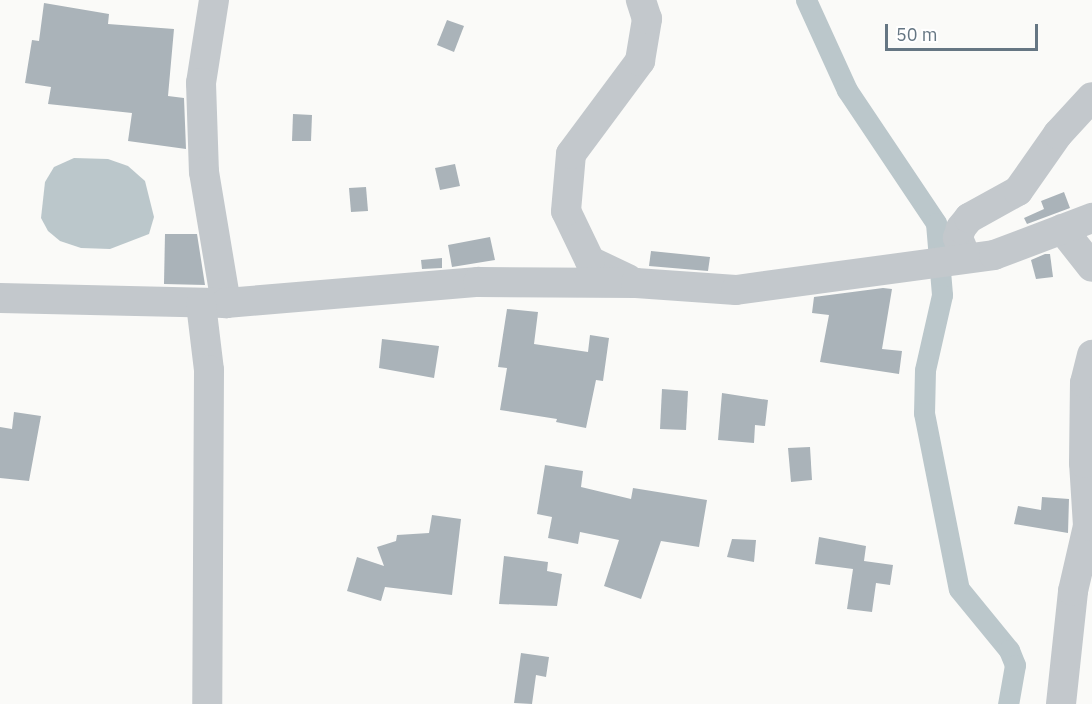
<!DOCTYPE html>
<style>
body{margin:0}
#map{position:relative;width:1092px;height:704px;overflow:hidden;background:#fafaf8;font-family:"IBM Plex Sans",sans-serif}
div>[style]{position:absolute}
.water>*{inset:0;background:#bbc7cb}
.canal>*{height:21px;margin:-10.5px;padding:0 10.5px;transform-origin:10.5px;border-radius:10.5px;background:#bbc7cb}
.building>*{inset:0;background:#aab3b9}
.minor>*{height:30px;margin:-15px;padding:0 15px;transform-origin:15px;border-radius:15px;background:#c3c8cc}
span{translate:-50% -50%;white-space:nowrap;text-align:center;line-height:1.15;-webkit-text-stroke:6px #fff;paint-order:stroke}
.scale{position:absolute;left:885px;top:24px;width:153px;height:27px;box-sizing:border-box;border:3px solid #657683;border-top:0;padding-left:8px;font-size:18px;line-height:21px;white-space:nowrap;color:#657683;-webkit-text-stroke:4px #fff;paint-order:stroke}
</style>
<div id="map">
<div class="water">
<div style="clip-path:polygon(74px 158px,108px 159px,128px 166px,145px 181px,154px 217px,149px 234px,110px 249px,81px 248px,60px 241px,48px 231px,41px 218px,45px 182px,54px 167px)"></div>
</div>
<div class="canal">
<div style="left:806px;top:0;width:99px;rotate:65.5deg"></div>
<div style="left:847px;top:90px;width:160px;rotate:56.2deg"></div>
<div style="left:936px;top:223px;width:72px;rotate:85.2deg"></div>
<div style="left:942px;top:295px;width:77px;rotate:102.8deg"></div>
<div style="left:925px;top:370px;width:43px;rotate:91.3deg"></div>
<div style="left:924px;top:413px;width:179px;rotate:78.8deg"></div>
<div style="left:959px;top:589px;width:79px;rotate:50.7deg"></div>
<div style="left:1009px;top:650px;width:16px;rotate:68deg"></div>
<div style="left:1015px;top:665px;width:40px;rotate:100deg"></div>
</div>
<div class="building">
<div style="clip-path:polygon(44px 3px,109px 14px,108px 24px,174px 29px,168px 96px,184px 98px,186px 149px,128px 141px,132px 113px,48px 104px,51px 87px,25px 83px,32px 40px,39px 41px)"></div>
<div style="clip-path:polygon(447px 20px,464px 26px,454px 52px,437px 45px)"></div>
<div style="clip-path:polygon(293px 114px,312px 115px,311px 141px,292px 141px)"></div>
<div style="clip-path:polygon(455px 164px,460px 186px,440px 190px,435px 168px)"></div>
<div style="clip-path:polygon(366px 187px,368px 211px,351px 212px,349px 188px)"></div>
<div style="clip-path:polygon(1064px 192px,1070px 208px,1027px 224px,1024px 218px,1044px 209px,1041px 201px)"></div>
<div style="clip-path:polygon(165px 234px,197px 234px,205px 285px,164px 284px)"></div>
<div style="clip-path:polygon(490px 237px,495px 260px,452px 267px,448px 245px)"></div>
<div style="clip-path:polygon(651px 251px,710px 257px,708px 271px,649px 266px)"></div>
<div style="clip-path:polygon(1045px 254px,1050px 254px,1053px 277px,1036px 279px,1031px 260px)"></div>
<div style="clip-path:polygon(442px 258px,442px 268px,422px 269px,421px 260px)"></div>
<div style="clip-path:polygon(883px 288px,892px 289px,882px 349px,902px 351px,899px 374px,820px 362px,829px 315px,812px 313px,814px 297px)"></div>
<div style="clip-path:polygon(507px 309px,538px 312px,534px 344px,588px 352px,590px 335px,609px 338px,603px 381px,596px 380px,586px 428px,556px 422px,557px 419px,500px 410px,507px 368px,498px 367px)"></div>
<div style="clip-path:polygon(382px 339px,439px 346px,434px 378px,379px 368px)"></div>
<div style="clip-path:polygon(662px 389px,688px 391px,686px 430px,660px 429px)"></div>
<div style="clip-path:polygon(722px 393px,768px 400px,765px 426px,755px 425px,754px 443px,718px 440px)"></div>
<div style="clip-path:polygon(14px 412px,41px 416px,29px 481px,0 478px,0 427px,12px 429px)"></div>
<div style="clip-path:polygon(810px 447px,812px 480px,791px 482px,788px 448px)"></div>
<div style="clip-path:polygon(545px 465px,583px 471px,581px 487px,631px 499px,633px 488px,707px 500px,699px 547px,661px 541px,641px 599px,604px 586px,619px 540px,580px 532px,578px 544px,548px 538px,552px 517px,537px 514px)"></div>
<div style="clip-path:polygon(1042px 497px,1069px 499px,1068px 533px,1014px 524px,1018px 506px,1041px 510px)"></div>
<div style="clip-path:polygon(432px 515px,461px 519px,452px 595px,385px 587px,381px 601px,347px 591px,357px 557px,384px 566px,377px 547px,396px 541px,397px 535px,429px 533px)"></div>
<div style="clip-path:polygon(819px 537px,866px 546px,864px 561px,893px 565px,890px 585px,876px 583px,872px 612px,847px 609px,853px 569px,815px 564px)"></div>
<div style="clip-path:polygon(732px 539px,756px 540px,754px 562px,727px 557px)"></div>
<div style="clip-path:polygon(504px 556px,548px 562px,547px 571px,562px 574px,557px 606px,499px 604px)"></div>
<div style="clip-path:polygon(521px 653px,549px 657px,546px 677px,536px 675px,532px 704px,514px 703px)"></div>
</div>
<div class="minor">
<div style="left:214px;top:0;width:84px;rotate:98.9deg"></div>
<div style="left:201px;top:83px;width:89px;rotate:88.1deg"></div>
<div style="left:204px;top:172px;width:133px;rotate:80.5deg"></div>
<div style="left:1062px;top:229px;width:48px;rotate:51.7deg"></div>
<div style="left:966px;top:257px;width:21px;rotate:-113deg"></div>
<div style="left:958px;top:238px;width:10px;rotate:-73deg"></div>
<div style="left:961px;top:228px;width:13px;rotate:-51deg"></div>
<div style="left:969px;top:218px;width:56px;rotate:-28.9deg"></div>
<div style="left:1018px;top:191px;width:70px;rotate:-54.9deg"></div>
<div style="left:1058px;top:134px;width:50px;rotate:-47.4deg"></div>
<div style="left:628px;top:279px;width:42px;rotate:-154.7deg"></div>
<div style="left:590px;top:261px;width:55px;rotate:-115.6deg"></div>
<div style="left:566px;top:211px;width:57px;rotate:-85deg"></div>
<div style="left:571px;top:154px;width:116px;rotate:-53.4deg"></div>
<div style="left:640px;top:61px;width:43px;rotate:-80.5deg"></div>
<div style="left:647px;top:19px;width:20px;rotate:-108deg"></div>
<div style="left:0;top:298px;width:226px;rotate:1.3deg"></div>
<div style="left:226px;top:303px;width:253px;rotate:-4.8deg"></div>
<div style="left:478px;top:282px;width:158px;rotate:0.4deg"></div>
<div style="left:636px;top:283px;width:100px;rotate:4deg"></div>
<div style="left:736px;top:290px;width:260px;rotate:-7.7deg"></div>
<div style="left:994px;top:255px;width:105px;rotate:-20.7deg"></div>
<div style="left:201px;top:304px;width:66px;rotate:83.1deg"></div>
<div style="left:209px;top:370px;width:334px;rotate:90.3deg"></div>
<div style="left:1061px;top:704px;width:114px;rotate:-83.9deg"></div>
<div style="left:1073px;top:591px;width:67px;rotate:-77deg"></div>
<div style="left:1088px;top:526px;width:63px;rotate:-93.6deg"></div>
<div style="left:1084px;top:463px;width:80px;rotate:-89.3deg"></div>
<div style="left:1085px;top:383px;width:29px;rotate:-76deg"></div>
</div>
<div class="scale">50 m</div>
</div>
